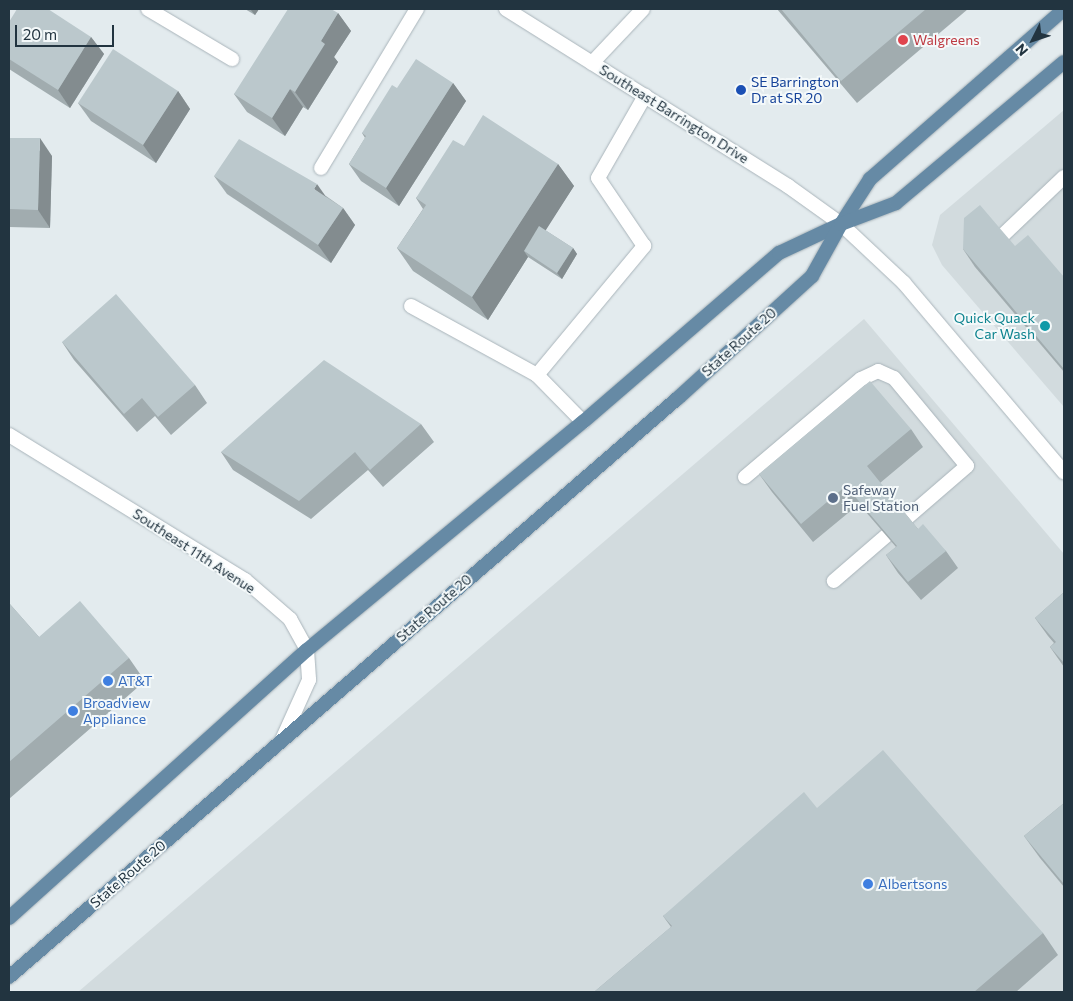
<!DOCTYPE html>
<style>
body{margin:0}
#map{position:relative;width:1073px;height:1001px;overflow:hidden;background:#e3ebee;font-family:Commissioner,sans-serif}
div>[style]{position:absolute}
.built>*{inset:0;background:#d2dbde}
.roads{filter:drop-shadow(0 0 1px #a9b4ba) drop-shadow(0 0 1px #a9b4ba)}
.service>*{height:14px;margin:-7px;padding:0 7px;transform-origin:7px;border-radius:7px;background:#fff}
.minor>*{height:14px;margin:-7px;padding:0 7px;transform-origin:7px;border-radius:7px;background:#fff}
.tertiary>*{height:14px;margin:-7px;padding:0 7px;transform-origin:7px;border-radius:7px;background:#fff}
.primary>*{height:14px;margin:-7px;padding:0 7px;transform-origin:7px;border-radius:7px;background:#668aa5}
.wall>*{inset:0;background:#a1acaf}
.shaded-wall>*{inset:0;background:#838c8f}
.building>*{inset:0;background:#bbc8cc}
.dots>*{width:14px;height:14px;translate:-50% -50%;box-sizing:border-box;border:2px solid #f4f9fa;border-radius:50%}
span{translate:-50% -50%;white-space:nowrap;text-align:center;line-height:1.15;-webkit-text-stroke:4px #f4f9fa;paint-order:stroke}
.health-label{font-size:14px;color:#be3a42}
.left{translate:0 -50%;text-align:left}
.transit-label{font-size:14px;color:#164399}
.street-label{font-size:14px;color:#223440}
.culture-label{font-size:14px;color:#0d838f}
.right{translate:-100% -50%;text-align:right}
.service-label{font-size:14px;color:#4e5e75}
.shop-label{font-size:14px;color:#366cbe}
.frame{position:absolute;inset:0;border:10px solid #223440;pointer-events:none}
.north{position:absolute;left:1008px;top:15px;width:50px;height:50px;-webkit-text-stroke:4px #f4f9fa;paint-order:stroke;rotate:229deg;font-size:14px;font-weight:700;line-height:20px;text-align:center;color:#223440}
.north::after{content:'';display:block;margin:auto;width:18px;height:22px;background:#223440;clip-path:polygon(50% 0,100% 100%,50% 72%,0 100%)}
.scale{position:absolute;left:15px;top:25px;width:99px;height:22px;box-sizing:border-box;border:2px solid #223440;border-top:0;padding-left:6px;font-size:15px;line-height:18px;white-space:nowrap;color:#223440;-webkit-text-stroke:4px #f4f9fa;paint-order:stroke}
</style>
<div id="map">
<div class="built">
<div style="clip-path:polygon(1064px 110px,1064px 407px,942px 265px,932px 245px,940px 215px)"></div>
<div style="clip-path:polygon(864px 319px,1064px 554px,1064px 992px,78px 992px)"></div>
</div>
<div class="roads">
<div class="service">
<div style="left:148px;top:9px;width:98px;rotate:30.8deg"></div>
<div style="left:592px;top:63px;width:74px;rotate:-46.6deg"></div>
<div style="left:321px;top:168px;width:186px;rotate:-58.9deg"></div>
<div style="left:1003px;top:235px;width:84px;rotate:-43.6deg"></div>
<div style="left:411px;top:306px;width:144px;rotate:28.7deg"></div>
<div style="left:537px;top:375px;width:66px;rotate:45.6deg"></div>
<div style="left:537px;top:375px;width:168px;rotate:-50.3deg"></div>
<div style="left:644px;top:246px;width:82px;rotate:-124.1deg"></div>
<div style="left:598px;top:178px;width:95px;rotate:-60.2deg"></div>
<div style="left:745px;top:477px;width:152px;rotate:-40.2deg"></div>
<div style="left:861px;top:379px;width:19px;rotate:-25deg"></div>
<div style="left:878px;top:371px;width:17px;rotate:24deg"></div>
<div style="left:894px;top:378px;width:114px;rotate:50.3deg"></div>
<div style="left:967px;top:466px;width:176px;rotate:139.2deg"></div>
</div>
<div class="minor">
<div style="left:9px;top:435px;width:277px;rotate:31.6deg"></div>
<div style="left:245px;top:580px;width:60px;rotate:40.9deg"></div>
<div style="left:290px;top:619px;width:35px;rotate:61deg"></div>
<div style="left:307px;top:650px;width:30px;rotate:86deg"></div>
<div style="left:309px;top:680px;width:66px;rotate:114.2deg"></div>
</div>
<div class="tertiary">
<div style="left:506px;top:9px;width:333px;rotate:32.1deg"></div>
<div style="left:788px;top:186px;width:65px;rotate:35.6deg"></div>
<div style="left:841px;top:224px;width:86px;rotate:43.1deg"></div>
<div style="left:904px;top:283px;width:248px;rotate:49.8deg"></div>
</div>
<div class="primary">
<div style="left:9px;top:918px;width:401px;rotate:-42deg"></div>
<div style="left:307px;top:650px;width:358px;rotate:-39.6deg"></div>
<div style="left:583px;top:422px;width:259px;rotate:-40.8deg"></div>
<div style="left:779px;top:253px;width:68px;rotate:-25.1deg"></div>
<div style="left:841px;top:224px;width:54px;rotate:-57.2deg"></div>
<div style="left:870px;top:179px;width:258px;rotate:-41.2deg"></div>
<div style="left:9px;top:977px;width:885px;rotate:-40.88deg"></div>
<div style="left:678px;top:398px;width:181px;rotate:-42.3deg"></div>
<div style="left:812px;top:276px;width:60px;rotate:-60.9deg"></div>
<div style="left:841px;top:224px;width:59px;rotate:-20.9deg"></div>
<div style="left:896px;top:203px;width:219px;rotate:-40deg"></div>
</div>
</div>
<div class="wall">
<div style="clip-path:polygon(245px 9px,259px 9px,255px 15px)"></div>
<div style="clip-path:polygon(777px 9px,968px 9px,857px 103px)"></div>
<div style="clip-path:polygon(338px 13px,351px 31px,334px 57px,338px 62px,308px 110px,303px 107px,285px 136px,247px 112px,234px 94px)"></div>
<div style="clip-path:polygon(9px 22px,91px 37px,104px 54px,70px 108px,9px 69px)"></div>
<div style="clip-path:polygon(453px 83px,466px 101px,399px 206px,361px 181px,349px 164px,365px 138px,362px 133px)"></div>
<div style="clip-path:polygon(178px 91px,190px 109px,156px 163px,91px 121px,78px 103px)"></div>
<div style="clip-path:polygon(9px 138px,52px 156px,50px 228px,9px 227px)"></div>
<div style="clip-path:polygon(464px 146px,558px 164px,574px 186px,545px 230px,573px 248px,577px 254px,562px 279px,528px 257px,488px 320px,413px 271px,397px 248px,423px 209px,416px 198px)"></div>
<div style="clip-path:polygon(214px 176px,326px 196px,343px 208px,355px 225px,331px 263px,227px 194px)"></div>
<div style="clip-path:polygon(1015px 246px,1064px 277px,1064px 372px,975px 267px,963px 249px)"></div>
<div style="clip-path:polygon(62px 342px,195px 385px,207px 403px,171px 435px,155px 416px,137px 432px,74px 360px)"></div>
<div style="clip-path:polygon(421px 424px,434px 442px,383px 487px,368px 470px,311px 519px,233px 470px,221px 452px)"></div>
<div style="clip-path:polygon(911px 429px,923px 447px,880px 483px,918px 529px,946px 551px,958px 568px,921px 600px,898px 573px,886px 555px,896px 547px,859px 504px,813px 542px,772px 492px,759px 474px)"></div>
<div style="clip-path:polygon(1064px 592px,1064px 667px,1050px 647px,1054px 643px,1048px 636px,1035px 618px)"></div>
<div style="clip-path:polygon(9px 603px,39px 637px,129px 658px,145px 681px,9px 799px)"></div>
<div style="clip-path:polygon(1064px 803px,1064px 887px,1040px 858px,1024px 836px)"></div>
<div style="clip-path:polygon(817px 808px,1043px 933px,1058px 955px,1016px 992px,594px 992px,671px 927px,663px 916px)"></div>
</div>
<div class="shaded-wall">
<div style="clip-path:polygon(250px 9px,259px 9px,255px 15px)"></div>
<div style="clip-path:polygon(338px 13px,351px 31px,334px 57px,338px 62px,308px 110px,295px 92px,321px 41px)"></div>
<div style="clip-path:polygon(91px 37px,104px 54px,70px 108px,58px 90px)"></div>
<div style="clip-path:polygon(453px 83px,466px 101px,399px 206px,386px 188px)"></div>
<div style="clip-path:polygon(290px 89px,303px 107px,285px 136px,272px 118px)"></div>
<div style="clip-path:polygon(178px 91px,190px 109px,156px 163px,143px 145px)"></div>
<div style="clip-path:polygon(40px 138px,52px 156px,50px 228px,38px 210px)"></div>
<div style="clip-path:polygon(558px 164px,574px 186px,530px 255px,524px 251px,528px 257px,488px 320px,472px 297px)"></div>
<div style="clip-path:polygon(317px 184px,329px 201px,314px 189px)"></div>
<div style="clip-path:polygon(343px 208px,355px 225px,331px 263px,318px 245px)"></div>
<div style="clip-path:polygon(573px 248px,577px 254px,562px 279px,557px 273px)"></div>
</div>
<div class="building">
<div style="clip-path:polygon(17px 9px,48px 9px,91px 37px,58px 90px,9px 59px,9px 22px)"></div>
<div style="clip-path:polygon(288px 9px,331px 9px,338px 13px,321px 41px,325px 44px,295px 92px,290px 89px,272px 118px,234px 94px)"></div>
<div style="clip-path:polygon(781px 9px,926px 9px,841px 81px)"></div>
<div style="clip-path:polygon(113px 49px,178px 91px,143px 145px,78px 103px)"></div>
<div style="clip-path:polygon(416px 59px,453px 83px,386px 188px,349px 164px,366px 136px,362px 133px,392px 85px,397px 88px)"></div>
<div style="clip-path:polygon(483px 115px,558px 164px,472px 297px,397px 248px,426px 205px,416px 198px,453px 140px,464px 146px)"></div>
<div style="clip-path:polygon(9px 138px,40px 138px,38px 210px,9px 209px)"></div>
<div style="clip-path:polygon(239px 139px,317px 184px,314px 189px,343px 208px,318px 245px,214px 176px)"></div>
<div style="clip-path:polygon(980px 205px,1015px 246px,1028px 235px,1064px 277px,1064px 369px,963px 249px,964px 218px)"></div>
<div style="clip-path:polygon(539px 226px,573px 248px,557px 273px,524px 251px)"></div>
<div style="clip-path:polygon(116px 294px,195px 385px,158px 417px,142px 398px,124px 414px,62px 342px)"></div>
<div style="clip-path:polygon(324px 360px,421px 424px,370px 470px,355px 452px,299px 501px,221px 452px)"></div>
<div style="clip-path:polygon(870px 381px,911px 429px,867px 466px,918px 529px,923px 524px,946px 551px,908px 582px,886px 555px,897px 546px,846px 486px,801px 524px,759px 474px)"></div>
<div style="clip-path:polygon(1064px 592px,1064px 663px,1050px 647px,1056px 642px,1035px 618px)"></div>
<div style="clip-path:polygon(80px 601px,129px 658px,9px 762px,9px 603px,39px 637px)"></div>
<div style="clip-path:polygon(883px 750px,1043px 933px,974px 992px,594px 992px,672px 926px,663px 916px,804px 792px,817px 808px)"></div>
<div style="clip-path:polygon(1064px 803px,1064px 884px,1024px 836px)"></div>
</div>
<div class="dots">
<div style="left:903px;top:40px;background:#e0444e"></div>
<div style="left:741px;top:90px;background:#1a4fb4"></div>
<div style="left:1045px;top:326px;background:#0f9aa8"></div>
<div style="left:833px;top:498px;background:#5c6f8a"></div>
<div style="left:108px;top:681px;background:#3f7fe0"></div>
<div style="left:73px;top:711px;background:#3f7fe0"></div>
<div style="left:868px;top:884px;background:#3f7fe0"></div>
</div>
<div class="health-label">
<span class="left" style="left:913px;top:40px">Walgreens</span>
</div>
<div class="transit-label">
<span class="left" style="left:751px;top:90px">SE Barrington<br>Dr at SR 20</span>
</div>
<div class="street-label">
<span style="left:674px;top:114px;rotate:32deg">Southeast Barrington Drive</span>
<span style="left:739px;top:342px;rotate:-42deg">State Route 20</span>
<span style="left:194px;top:551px;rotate:33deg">Southeast 11th Avenue</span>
<span style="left:434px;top:608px;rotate:-41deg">State Route 20</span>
<span style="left:128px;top:874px;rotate:-41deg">State Route 20</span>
</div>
<div class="culture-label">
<span class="right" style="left:1035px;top:326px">Quick Quack<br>Car Wash</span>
</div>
<div class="service-label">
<span class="left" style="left:843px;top:498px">Safeway<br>Fuel Station</span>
</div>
<div class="shop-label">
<span class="left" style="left:118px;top:681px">AT&amp;T</span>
<span class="left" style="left:83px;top:711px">Broadview<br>Appliance</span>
<span class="left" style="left:878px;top:884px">Albertsons</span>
</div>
<div class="frame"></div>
<div class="north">N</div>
<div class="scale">20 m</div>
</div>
